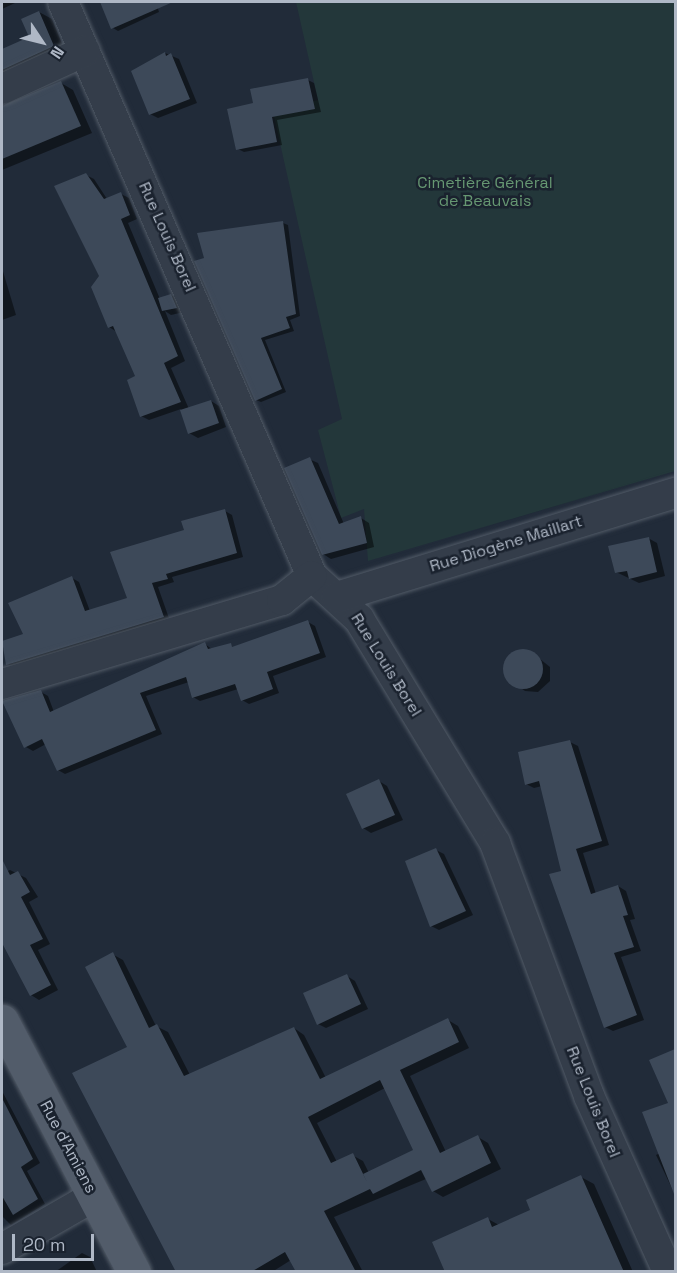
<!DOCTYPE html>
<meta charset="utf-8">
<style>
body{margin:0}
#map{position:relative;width:677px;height:1273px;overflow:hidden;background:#212b39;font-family:"Space Grotesk",sans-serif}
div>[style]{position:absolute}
.green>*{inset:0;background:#23373a}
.shadow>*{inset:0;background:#0007}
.building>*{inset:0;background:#3d4959}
.round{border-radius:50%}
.roads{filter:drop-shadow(0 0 2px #525b67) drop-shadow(0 0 2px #525b67)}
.minor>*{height:30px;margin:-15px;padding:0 15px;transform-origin:15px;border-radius:15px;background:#343d4a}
.major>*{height:33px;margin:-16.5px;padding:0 16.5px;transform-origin:16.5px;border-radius:16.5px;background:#525c6a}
span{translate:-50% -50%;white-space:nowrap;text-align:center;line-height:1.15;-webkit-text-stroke:5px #1a222e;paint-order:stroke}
.park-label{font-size:16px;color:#669772}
.street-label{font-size:16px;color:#afb8c6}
.frame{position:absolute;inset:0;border:3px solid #afb8c6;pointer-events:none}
.north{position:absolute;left:12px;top:12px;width:60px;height:60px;-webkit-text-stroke:4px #1a222e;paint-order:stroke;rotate:125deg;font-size:16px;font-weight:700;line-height:24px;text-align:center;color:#afb8c6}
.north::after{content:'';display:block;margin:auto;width:21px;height:27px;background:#afb8c6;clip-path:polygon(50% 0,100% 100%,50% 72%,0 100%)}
.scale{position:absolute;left:12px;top:1234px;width:82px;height:27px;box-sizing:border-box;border:3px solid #afb8c6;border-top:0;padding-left:8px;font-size:18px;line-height:21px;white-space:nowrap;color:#afb8c6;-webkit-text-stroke:4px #1a222e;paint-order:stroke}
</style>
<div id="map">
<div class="green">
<div style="clip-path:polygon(296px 2px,675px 2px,675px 471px,368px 561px,364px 509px,341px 518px,318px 430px,342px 419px,273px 112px,318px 100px)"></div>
</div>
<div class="shadow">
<div style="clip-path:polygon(2px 2px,14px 2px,15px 3px,2px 9px)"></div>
<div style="clip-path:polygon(101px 2px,156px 2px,159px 12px,118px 31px,113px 28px)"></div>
<div style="clip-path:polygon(39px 12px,52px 19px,66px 53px,2px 87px,2px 50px,31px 38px)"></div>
<div style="clip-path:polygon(165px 53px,179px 59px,197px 103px,158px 118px,150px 114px)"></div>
<div style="clip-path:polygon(308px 80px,314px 83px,321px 112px,277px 120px,282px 145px,244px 152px,238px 149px)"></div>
<div style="clip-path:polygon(61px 83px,73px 90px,92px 133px,2px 170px,2px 106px,9px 106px)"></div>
<div style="clip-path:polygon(86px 175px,94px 179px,107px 199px,121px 194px,129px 198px,137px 219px,128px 223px,160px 299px,171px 295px,179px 300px,184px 312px,171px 315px,165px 311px,185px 361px,171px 368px,189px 409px,211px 401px,219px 406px,226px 427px,198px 438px,189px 433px,181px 409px,149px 420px,141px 416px,137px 377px,117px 332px,109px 327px)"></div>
<div style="clip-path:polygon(283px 223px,288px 225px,300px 316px,290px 320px,294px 331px,265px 340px,286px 392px,261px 402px,256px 400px,196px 262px)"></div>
<div style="clip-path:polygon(2px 268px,16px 315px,2px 320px)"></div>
<div style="clip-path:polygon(309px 459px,318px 463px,344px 524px,361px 518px,369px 523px,374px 547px,331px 559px,323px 554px)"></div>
<div style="clip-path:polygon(225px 511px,232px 515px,243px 557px,172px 577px,174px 582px,158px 587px,170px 621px,15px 668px,8px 664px,2px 642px,25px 635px,72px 578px,79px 582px,90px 611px,129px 599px,186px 531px)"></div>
<div style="clip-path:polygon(648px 538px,657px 543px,665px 576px,639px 583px,616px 572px)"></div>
<div style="clip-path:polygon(308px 622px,315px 626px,326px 657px,273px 676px,279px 693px,249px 704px,242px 700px,238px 689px,200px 701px,193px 697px,189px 682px,146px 696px,162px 734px,65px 774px,58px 770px,46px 744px,33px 751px,26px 747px,41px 692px,48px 696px,54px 712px,205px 644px,213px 650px,235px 647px)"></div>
<div style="clip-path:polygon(516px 651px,530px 651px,550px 667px,550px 681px,538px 692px,525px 691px,506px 677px,505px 666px)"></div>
<div style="clip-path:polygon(570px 742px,578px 746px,609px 845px,583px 853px,596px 894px,618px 886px,626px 891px,635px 919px,630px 920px,641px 951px,621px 957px,644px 1020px,613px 1031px,605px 1027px,542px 786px,534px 788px,526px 784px)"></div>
<div style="clip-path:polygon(379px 781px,387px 786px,403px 820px,371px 833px,363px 828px)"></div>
<div style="clip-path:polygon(436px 850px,444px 854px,473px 915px,439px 930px,431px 926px)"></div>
<div style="clip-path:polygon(10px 870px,26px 878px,38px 897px,29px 902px,50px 944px,38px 950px,58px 990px,39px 1000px,31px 995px,2px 940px,2px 874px)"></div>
<div style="clip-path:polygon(evenodd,112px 954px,123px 960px,156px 1026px,168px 1032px,190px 1075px,294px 1028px,304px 1035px,326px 1078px,448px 1020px,458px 1026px,469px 1048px,410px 1076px,446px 1152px,478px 1137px,488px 1143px,501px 1169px,443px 1197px,433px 1191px,426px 1179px,334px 1217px,363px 1272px,297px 1272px,291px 1260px,272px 1272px,178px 1272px,112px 954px,385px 1088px,415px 1151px,369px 1173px,363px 1161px,352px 1155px,337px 1162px,317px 1123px,385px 1088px)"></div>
<div style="clip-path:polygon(347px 976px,355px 981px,368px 1009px,326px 1028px,318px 1024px)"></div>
<div style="clip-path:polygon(676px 1051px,676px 1197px,656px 1155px,660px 1153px,670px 1103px,651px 1061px)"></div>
<div style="clip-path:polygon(2px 1091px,40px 1163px,27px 1171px,45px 1204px,11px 1225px,2px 1216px,2px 1174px,5px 1171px,2px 1164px)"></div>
<div style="clip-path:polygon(581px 1177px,594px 1184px,633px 1272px,447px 1272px,488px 1219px,499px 1225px,532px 1210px)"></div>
<div style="clip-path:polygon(82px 1253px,90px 1257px,97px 1272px,55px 1272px)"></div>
</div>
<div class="building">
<div style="clip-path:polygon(100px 2px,173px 2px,111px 29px)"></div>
<div style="clip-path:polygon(39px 11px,54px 46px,2px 70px,2px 49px,29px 37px,21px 19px)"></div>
<div style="clip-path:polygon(165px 52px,166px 56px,171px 53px,190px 99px,149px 115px,131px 71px)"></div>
<div style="clip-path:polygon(308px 78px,315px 109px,272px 117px,277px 142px,236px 150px,227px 109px,253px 103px,250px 89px)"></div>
<div style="clip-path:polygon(61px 81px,81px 126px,2px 159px,2px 106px)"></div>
<div style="clip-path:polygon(86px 173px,104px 199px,121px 192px,130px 215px,121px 219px,178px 356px,164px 363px,181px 402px,140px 417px,127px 380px,135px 376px,113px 326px,108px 328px,91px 287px,99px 276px,54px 186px)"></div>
<div style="clip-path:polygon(283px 221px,296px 314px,286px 317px,290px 328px,261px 338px,282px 389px,255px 401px,194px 261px,204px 258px,197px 233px)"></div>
<div style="clip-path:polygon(171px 294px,177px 308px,162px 311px,158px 298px)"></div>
<div style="clip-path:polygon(211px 400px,219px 423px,188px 434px,180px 410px)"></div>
<div style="clip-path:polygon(310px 457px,339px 524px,361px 516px,367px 543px,322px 555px,284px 468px)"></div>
<div style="clip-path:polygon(225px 509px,237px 553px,166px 574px,168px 579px,152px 583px,164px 617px,6px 665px,2px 641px,23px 634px,8px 603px,72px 576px,85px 611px,127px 598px,110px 552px,184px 530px,181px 521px)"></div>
<div style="clip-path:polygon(649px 537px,657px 572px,629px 579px,627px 571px,615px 573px,608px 546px)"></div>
<div style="clip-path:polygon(308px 620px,320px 653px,267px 672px,273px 689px,241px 701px,235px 684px,192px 698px,186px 677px,140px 693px,156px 730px,57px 771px,42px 739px,24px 748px,2px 701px,41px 690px,50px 712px,205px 642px,208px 649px,231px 643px,232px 647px)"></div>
<div class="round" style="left:503px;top:649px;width:40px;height:40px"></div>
<div style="clip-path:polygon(570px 740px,602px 841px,576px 849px,591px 894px,618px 885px,628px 915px,623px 916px,634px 947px,614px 953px,637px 1015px,604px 1028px,549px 874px,561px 871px,539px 781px,525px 785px,518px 752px)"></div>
<div style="clip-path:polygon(379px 779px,395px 815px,362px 829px,346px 794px)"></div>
<div style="clip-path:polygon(436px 848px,466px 911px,430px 927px,405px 861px)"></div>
<div style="clip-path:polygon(2px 859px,10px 875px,18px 871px,30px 892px,21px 897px,43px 939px,30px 945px,51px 985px,30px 996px,2px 943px)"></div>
<div style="clip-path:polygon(evenodd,113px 952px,149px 1028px,157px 1024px,184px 1076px,294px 1027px,320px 1079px,448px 1018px,459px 1042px,400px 1070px,440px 1153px,478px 1135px,491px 1163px,432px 1192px,421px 1170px,373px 1194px,370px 1189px,324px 1211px,356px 1272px,296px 1272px,285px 1252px,251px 1272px,176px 1272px,72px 1073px,127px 1047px,85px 967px,113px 952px,380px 1080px,413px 1150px,363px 1174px,367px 1182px,353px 1153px,331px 1163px,308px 1117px,380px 1080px)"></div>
<div style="clip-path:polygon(347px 974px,361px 1004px,317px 1025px,303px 993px)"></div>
<div style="clip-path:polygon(675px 1049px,675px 1193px,674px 1194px,642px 1112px,668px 1103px,649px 1060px)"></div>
<div style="clip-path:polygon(2px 1098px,33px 1159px,21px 1167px,38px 1199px,13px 1215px,2px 1196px)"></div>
<div style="clip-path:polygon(581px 1175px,624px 1272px,445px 1272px,432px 1242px,488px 1217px,492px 1227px,530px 1210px,526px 1200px)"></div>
</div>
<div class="roads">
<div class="minor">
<div style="left:63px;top:2px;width:626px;rotate:66.55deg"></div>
<div style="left:312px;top:576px;width:64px;rotate:42.5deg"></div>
<div style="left:359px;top:619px;width:262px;rotate:58.7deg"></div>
<div style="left:495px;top:843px;width:270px;rotate:69.6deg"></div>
<div style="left:589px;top:1096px;width:193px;rotate:65.8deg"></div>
<div style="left:2px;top:89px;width:91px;rotate:-24.6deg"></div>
<div style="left:337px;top:597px;width:355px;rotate:-17.1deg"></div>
<div style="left:2px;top:684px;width:292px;rotate:-16.7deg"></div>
<div style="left:282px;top:600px;width:38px;rotate:-39deg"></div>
<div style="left:2px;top:1249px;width:106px;rotate:-29.9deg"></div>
</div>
<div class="major">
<div style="left:2px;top:1021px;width:284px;rotate:62.3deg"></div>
</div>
</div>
<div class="park-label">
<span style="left:485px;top:192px">Cimetière Général<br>de Beauvais</span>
</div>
<div class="street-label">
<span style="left:167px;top:237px;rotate:66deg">Rue Louis Borel</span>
<span style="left:506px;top:544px;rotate:-17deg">Rue Diogène Maillart</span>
<span style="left:386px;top:665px;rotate:58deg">Rue Louis Borel</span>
<span style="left:593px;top:1102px;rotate:68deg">Rue Louis Borel</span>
<span style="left:68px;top:1147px;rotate:62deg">Rue d'Amiens</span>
</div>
<div class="frame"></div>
<div class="north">N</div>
<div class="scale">20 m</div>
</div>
